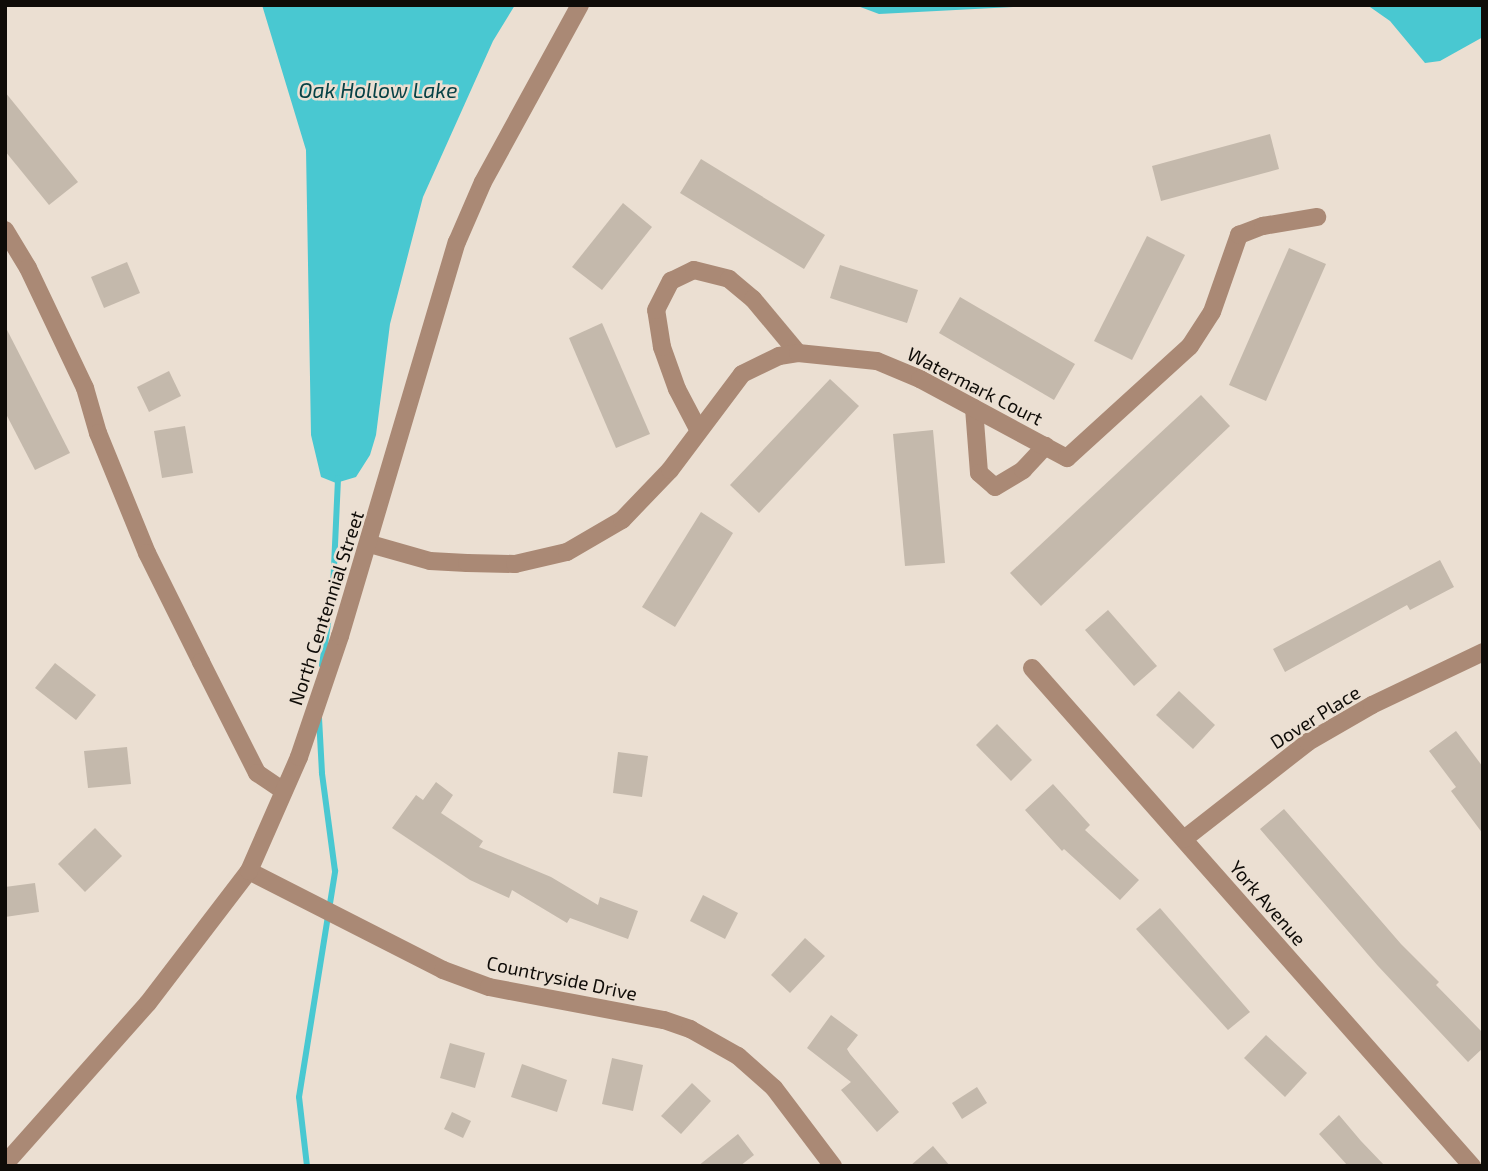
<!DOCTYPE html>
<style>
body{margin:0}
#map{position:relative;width:1488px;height:1171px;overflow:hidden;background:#ebdfd2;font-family:"Exo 2",sans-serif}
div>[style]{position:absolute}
.water>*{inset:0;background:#49c8d1}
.stream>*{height:6px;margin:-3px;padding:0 3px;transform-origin:3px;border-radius:3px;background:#49c8d1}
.building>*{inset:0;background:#c4b9ac}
.minor>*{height:18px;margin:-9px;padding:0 9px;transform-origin:9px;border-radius:9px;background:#aa8975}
span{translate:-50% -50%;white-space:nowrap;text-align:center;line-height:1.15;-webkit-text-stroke:5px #ebdfd2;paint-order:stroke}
.street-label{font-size:19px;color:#0f0c08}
.water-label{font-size:21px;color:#074246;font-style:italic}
.frame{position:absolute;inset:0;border:7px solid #0f0c08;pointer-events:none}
</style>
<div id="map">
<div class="water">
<div style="clip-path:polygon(262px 5px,515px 5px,493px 41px,423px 197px,390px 324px,376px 435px,370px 455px,356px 477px,336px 483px,321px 477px,311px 435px,306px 150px)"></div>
<div style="clip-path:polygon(855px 5px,1053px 5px,879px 14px)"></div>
<div style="clip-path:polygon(1358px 5px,1483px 5px,1483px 37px,1440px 61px,1425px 63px,1390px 21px,1370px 7px)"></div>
</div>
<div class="stream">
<div style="left:322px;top:665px;width:77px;rotate:-81.8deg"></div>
<div style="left:333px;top:589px;width:111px;rotate:-87.4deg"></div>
<div style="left:307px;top:1166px;width:69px;rotate:-96.6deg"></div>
<div style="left:299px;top:1097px;width:229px;rotate:-80.9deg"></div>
<div style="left:335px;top:871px;width:99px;rotate:-97.6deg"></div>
<div style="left:322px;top:773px;width:55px;rotate:-93.1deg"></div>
</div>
<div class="building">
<div style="clip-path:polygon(5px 92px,78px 182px,49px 205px,5px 151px)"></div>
<div style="clip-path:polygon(1270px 134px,1279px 169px,1161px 201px,1152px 166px)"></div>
<div style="clip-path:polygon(701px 159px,825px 235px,804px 269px,680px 193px)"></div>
<div style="clip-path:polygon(623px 203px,652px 227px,602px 290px,572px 267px)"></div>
<div style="clip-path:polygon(1147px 236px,1185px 255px,1132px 360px,1094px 341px)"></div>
<div style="clip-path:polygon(1289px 248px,1326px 264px,1266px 401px,1229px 385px)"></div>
<div style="clip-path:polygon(127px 262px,140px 293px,104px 308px,91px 277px)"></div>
<div style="clip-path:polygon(840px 265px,918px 290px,907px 323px,830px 298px)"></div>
<div style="clip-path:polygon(960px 297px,1075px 364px,1054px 400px,939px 333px)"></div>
<div style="clip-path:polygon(602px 323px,650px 434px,616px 448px,569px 338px)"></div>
<div style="clip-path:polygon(5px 326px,70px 453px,35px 470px,5px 412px)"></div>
<div style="clip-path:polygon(169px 371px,181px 396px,149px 412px,137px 387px)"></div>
<div style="clip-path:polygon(830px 379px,859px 406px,759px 513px,730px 485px)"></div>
<div style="clip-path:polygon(1201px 395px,1230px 426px,1041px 606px,1010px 573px)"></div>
<div style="clip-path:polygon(185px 426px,193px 473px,162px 478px,154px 431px)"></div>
<div style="clip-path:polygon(933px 430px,945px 563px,905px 566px,893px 434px)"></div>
<div style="clip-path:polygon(701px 512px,733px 533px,675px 627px,642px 607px)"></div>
<div style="clip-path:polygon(1440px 560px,1454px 587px,1410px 610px,1407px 605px,1285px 672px,1273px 649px)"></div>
<div style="clip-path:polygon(1108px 610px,1157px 666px,1134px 686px,1085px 630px)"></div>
<div style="clip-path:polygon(55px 663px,96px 695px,76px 720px,35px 688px)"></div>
<div style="clip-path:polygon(1179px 691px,1215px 725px,1193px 749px,1156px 715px)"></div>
<div style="clip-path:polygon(997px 724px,1032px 760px,1011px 781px,976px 745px)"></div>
<div style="clip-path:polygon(1456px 731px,1483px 767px,1483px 834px,1451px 791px,1456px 787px,1429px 751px)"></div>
<div style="clip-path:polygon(127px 747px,131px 784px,88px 788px,84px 751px)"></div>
<div style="clip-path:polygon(618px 752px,648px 756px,642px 797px,613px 793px)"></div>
<div style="clip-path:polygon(436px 782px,453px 795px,441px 813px,483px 841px,479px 847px,551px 877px,598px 905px,600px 897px,638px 911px,628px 939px,570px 918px,567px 923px,512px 890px,509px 898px,470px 880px,392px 828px,416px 795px,423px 800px)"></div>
<div style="clip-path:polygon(1053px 784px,1090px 825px,1085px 830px,1139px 880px,1120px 900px,1064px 849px,1062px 851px,1025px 810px)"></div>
<div style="clip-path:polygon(1284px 809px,1401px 944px,1439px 982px,1436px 985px,1483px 1033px,1483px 1048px,1468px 1062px,1378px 966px,1260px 829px)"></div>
<div style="clip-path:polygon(95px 828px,122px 856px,85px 892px,58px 864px)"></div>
<div style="clip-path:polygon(35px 883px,39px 912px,5px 917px,5px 887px)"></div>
<div style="clip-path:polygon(703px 895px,738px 913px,725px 939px,690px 921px)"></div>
<div style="clip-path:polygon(1160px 908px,1250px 1012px,1228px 1030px,1136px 929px)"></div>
<div style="clip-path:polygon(805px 938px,825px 956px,790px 993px,771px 975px)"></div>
<div style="clip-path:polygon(831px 1015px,858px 1035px,847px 1049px,850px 1054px,899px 1112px,877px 1132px,841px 1090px,851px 1082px,807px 1048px)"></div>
<div style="clip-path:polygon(1266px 1035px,1307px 1073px,1285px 1097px,1244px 1058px)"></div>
<div style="clip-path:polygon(450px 1043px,485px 1053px,475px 1088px,440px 1078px)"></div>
<div style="clip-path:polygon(612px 1058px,643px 1065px,633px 1111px,602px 1104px)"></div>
<div style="clip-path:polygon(522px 1064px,567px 1080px,557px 1112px,511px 1097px)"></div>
<div style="clip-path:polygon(692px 1083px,711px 1101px,681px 1134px,661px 1116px)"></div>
<div style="clip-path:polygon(977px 1087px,987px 1103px,962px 1119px,952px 1103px)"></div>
<div style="clip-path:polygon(452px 1112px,471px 1121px,463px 1138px,444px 1129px)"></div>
<div style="clip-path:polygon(1339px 1115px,1361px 1141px,1385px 1166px,1348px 1166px,1319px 1134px)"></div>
<div style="clip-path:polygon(738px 1134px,754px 1155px,740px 1166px,698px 1166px)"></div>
<div style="clip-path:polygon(933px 1146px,950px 1166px,910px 1166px)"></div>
</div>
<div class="minor">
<div style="left:5px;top:230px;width:44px;rotate:58.8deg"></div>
<div style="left:28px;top:268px;width:133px;rotate:64.6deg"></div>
<div style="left:85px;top:388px;width:47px;rotate:73.9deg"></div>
<div style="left:98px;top:433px;width:130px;rotate:67.8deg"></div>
<div style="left:147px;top:553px;width:122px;rotate:63.6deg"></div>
<div style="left:201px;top:662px;width:124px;rotate:63.2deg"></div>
<div style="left:257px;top:773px;width:32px;rotate:34deg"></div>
<div style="left:974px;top:408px;width:65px;rotate:85.6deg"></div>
<div style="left:979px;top:473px;width:21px;rotate:41deg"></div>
<div style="left:995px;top:487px;width:33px;rotate:-31deg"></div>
<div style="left:1023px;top:470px;width:33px;rotate:-47deg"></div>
<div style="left:698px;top:429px;width:45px;rotate:-117.7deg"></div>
<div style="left:677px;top:389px;width:45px;rotate:-109.7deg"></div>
<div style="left:662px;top:347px;width:37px;rotate:-99deg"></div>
<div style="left:656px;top:310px;width:33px;rotate:-63deg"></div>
<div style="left:671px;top:281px;width:25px;rotate:-26deg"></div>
<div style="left:694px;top:270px;width:36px;rotate:14deg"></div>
<div style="left:729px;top:279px;width:31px;rotate:40deg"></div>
<div style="left:753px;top:299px;width:70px;rotate:50.2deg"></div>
<div style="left:370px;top:544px;width:62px;rotate:15.8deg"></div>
<div style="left:430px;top:561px;width:37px;rotate:3deg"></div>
<div style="left:467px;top:563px;width:48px;rotate:1.2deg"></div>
<div style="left:515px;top:564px;width:53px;rotate:-13deg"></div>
<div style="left:567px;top:552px;width:64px;rotate:-30.2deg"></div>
<div style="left:622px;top:520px;width:69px;rotate:-46.2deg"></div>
<div style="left:670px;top:470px;width:120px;rotate:-53.1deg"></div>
<div style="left:742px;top:374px;width:41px;rotate:-25.9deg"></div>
<div style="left:779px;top:356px;width:19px;rotate:-9deg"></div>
<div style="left:798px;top:353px;width:79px;rotate:5.8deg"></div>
<div style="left:877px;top:361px;width:47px;rotate:22.7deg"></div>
<div style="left:920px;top:379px;width:167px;rotate:28.3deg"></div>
<div style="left:1067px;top:458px;width:166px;rotate:-42.3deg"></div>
<div style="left:1190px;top:346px;width:40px;rotate:-57.1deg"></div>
<div style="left:1212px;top:312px;width:82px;rotate:-70.7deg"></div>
<div style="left:1239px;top:235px;width:26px;rotate:-21deg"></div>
<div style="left:1263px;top:226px;width:55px;rotate:-9.5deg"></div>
<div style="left:1032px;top:668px;width:665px;rotate:48.54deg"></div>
<div style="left:1184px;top:839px;width:157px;rotate:-38deg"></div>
<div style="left:1308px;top:742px;width:74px;rotate:-30deg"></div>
<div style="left:1372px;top:705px;width:123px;rotate:-25.5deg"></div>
<div style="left:249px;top:871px;width:218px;rotate:27deg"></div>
<div style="left:443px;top:970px;width:49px;rotate:20.3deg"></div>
<div style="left:489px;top:987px;width:178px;rotate:10.7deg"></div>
<div style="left:664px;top:1020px;width:28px;rotate:19deg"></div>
<div style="left:690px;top:1029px;width:55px;rotate:29.4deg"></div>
<div style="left:738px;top:1056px;width:48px;rotate:41.6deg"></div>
<div style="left:774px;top:1088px;width:98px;rotate:52.9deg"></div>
<div style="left:5px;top:1164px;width:215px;rotate:-48.4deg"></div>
<div style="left:148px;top:1003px;width:166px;rotate:-52.6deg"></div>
<div style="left:249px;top:871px;width:124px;rotate:-66.3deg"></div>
<div style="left:299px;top:757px;width:128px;rotate:-71.3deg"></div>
<div style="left:340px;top:636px;width:411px;rotate:-73.5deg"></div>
<div style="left:457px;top:242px;width:65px;rotate:-66.6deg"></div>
<div style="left:483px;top:182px;width:202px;rotate:-61.3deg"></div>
</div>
<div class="street-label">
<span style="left:975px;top:386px;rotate:27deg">Watermark Court</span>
<span style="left:326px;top:608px;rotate:-72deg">North Centennial Street</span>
<span style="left:1315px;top:717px;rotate:-32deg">Dover Place</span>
<span style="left:1268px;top:903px;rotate:49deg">York Avenue</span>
<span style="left:562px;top:978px;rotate:12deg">Countryside Drive</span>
</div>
<div class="water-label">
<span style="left:378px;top:90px">Oak Hollow Lake</span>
</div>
<div class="frame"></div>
</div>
